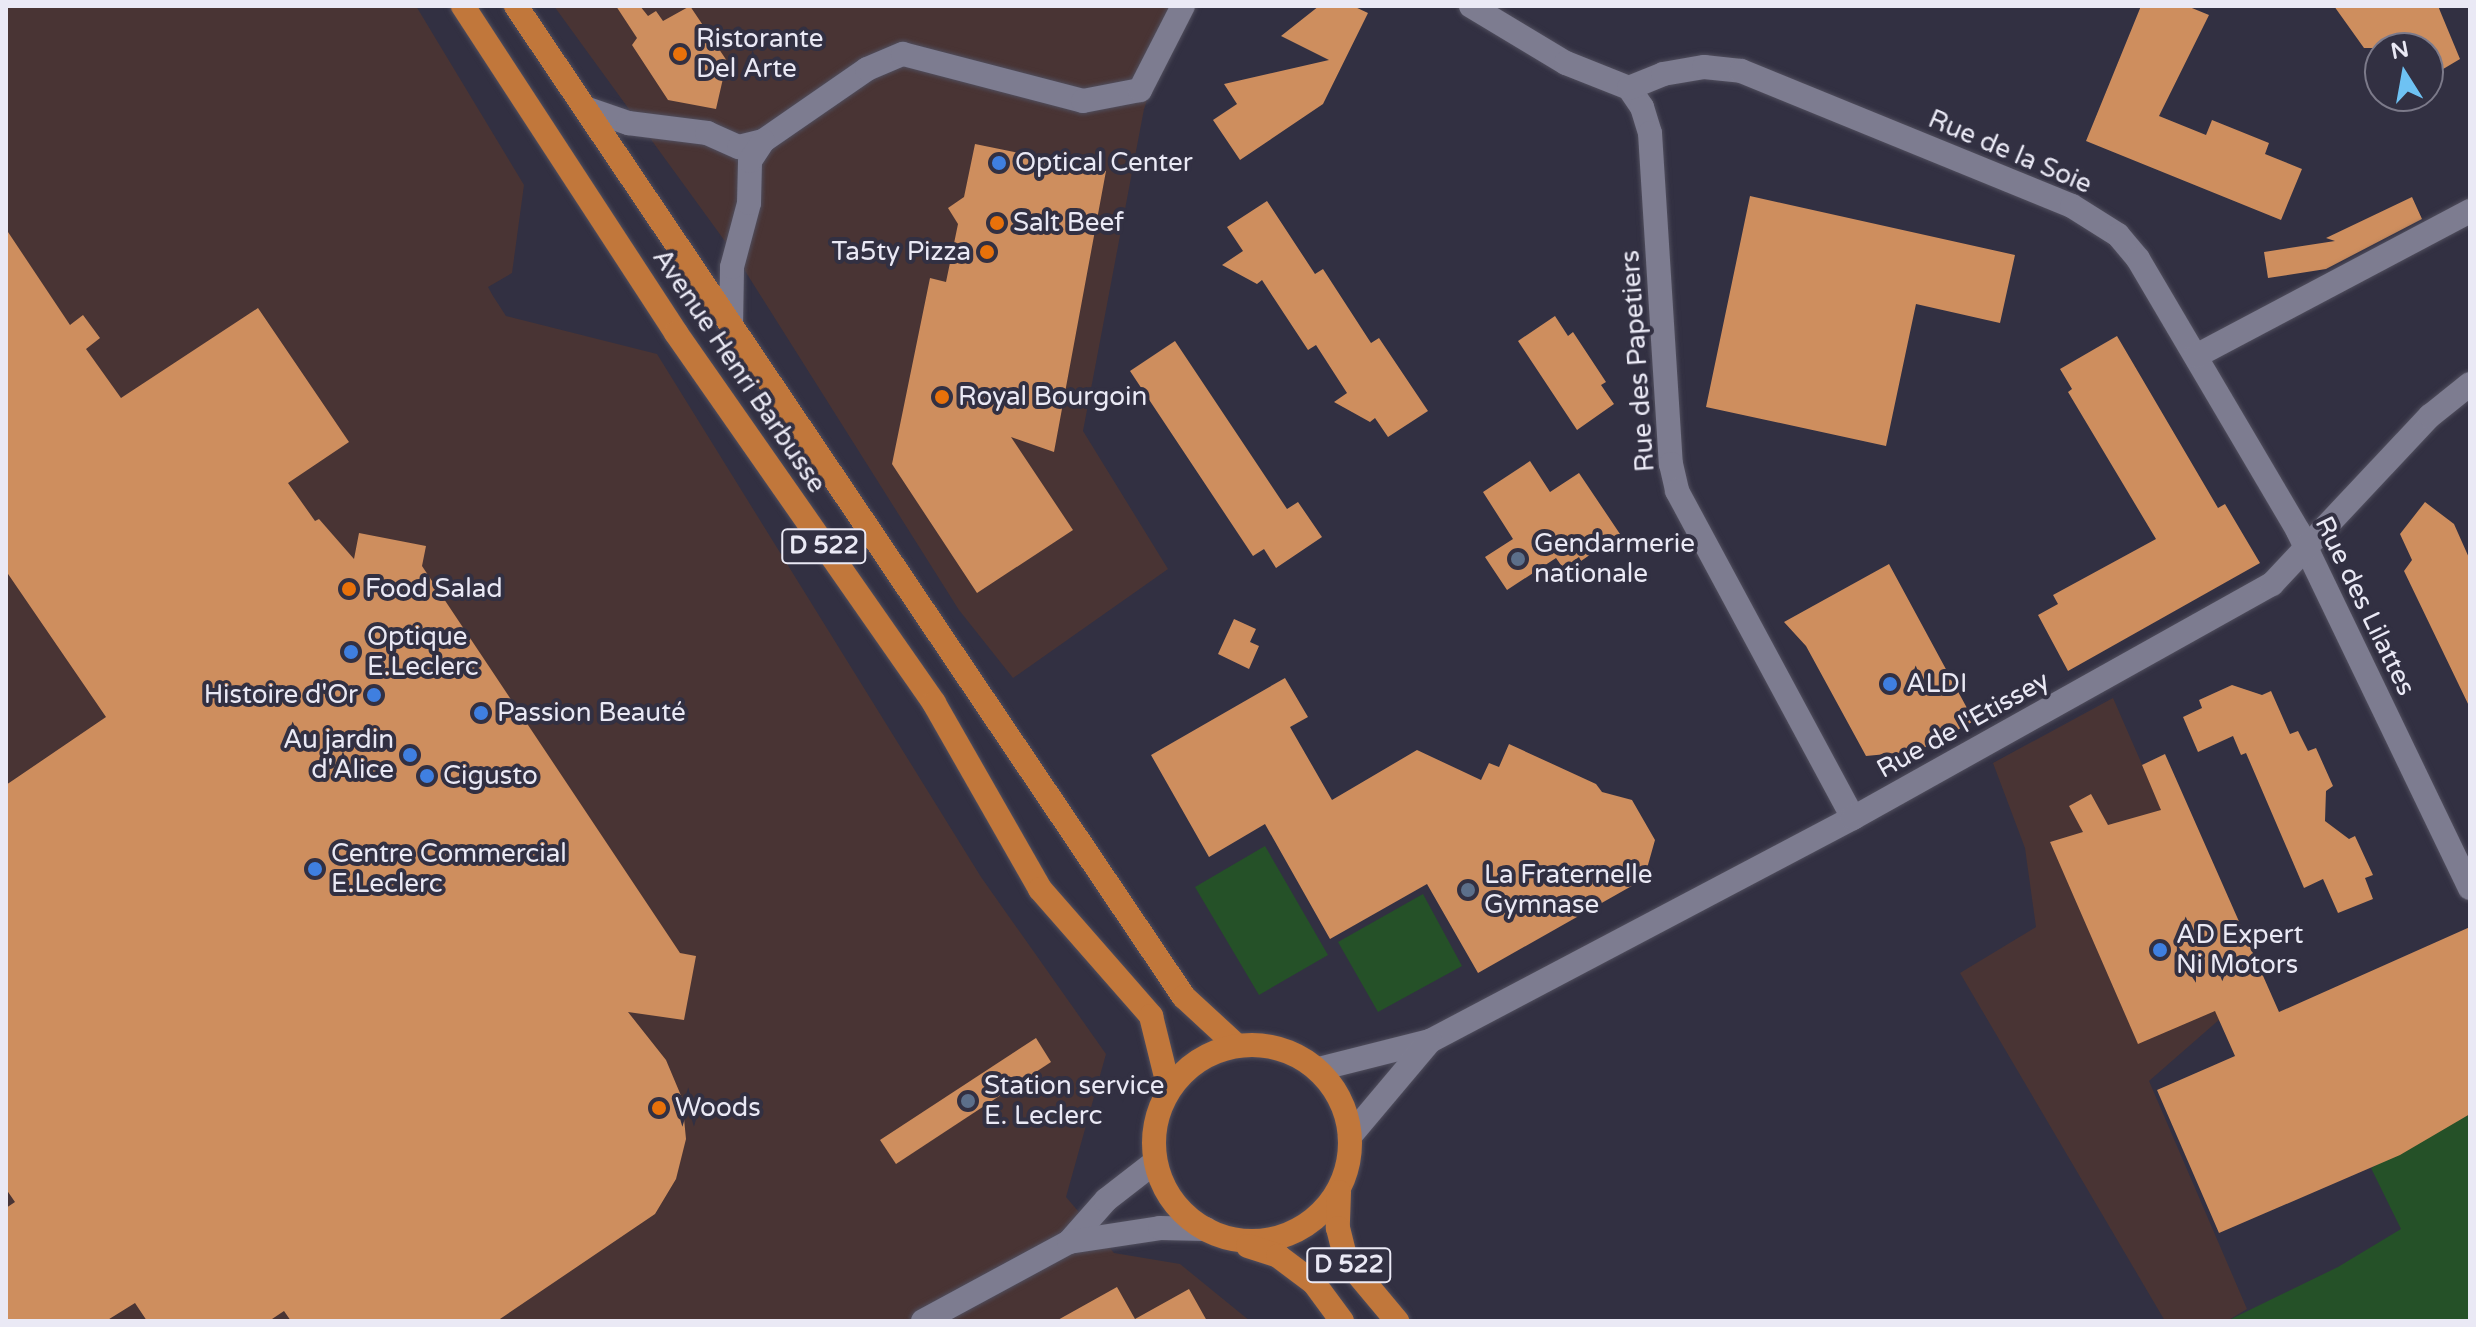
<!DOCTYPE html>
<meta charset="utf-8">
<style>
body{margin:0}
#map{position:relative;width:2476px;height:1327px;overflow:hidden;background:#323042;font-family:"Varela Round",sans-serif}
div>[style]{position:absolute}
.commercial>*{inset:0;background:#493434}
.green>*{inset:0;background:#255128}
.building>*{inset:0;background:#ce8e5e}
.roads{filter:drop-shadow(0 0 2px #504e5d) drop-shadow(0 0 2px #504e5d)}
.minor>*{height:24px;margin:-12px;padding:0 12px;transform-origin:12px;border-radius:12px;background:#7d7c90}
.major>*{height:24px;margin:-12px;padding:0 12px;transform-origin:12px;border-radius:12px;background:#c1773b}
.major>.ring{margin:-12px;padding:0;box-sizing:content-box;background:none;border:24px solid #c1773b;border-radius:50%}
.dots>*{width:22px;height:22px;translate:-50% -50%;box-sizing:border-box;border:4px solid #323042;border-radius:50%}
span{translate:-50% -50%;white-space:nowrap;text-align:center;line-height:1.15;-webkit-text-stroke:8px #323042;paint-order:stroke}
.shield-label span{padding:2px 6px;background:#323042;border:2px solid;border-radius:6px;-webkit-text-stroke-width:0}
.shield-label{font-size:24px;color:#eae9f5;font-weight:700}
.poi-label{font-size:26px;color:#eae9f5}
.left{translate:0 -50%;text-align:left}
.right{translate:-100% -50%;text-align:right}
.street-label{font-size:26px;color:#eae9f5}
.frame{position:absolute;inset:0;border:8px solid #eae9f5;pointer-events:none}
.north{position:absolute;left:2364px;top:32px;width:80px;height:80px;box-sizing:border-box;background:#323042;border:2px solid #7c7a8a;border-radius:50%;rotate:349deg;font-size:22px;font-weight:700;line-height:32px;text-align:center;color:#eae9f5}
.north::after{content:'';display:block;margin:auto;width:28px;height:36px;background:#6ec2f3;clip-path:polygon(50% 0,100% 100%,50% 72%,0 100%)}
</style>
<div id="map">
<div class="commercial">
<div style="clip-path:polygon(6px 6px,416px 6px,524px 185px,512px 273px,488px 287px,493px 296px,506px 316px,657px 354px,981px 877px,1106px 1054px,1066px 1197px,1114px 1253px,1180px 1264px,1250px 1321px,6px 1321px)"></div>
<div style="clip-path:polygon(554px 6px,1180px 6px,1144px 109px,1083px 431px,1168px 569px,1013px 678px,959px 610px,735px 255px)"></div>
<div style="clip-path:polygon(2113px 698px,2244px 998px,2149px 1081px,2247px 1309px,2227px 1321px,2165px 1321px,1960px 973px,2036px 927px,2025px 848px,1993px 763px)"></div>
</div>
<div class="green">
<div style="clip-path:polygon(1265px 846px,1328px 955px,1259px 995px,1195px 887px)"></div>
<div style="clip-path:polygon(1423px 894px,1462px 966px,1378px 1012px,1338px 942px)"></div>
<div style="clip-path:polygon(2470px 1114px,2470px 1321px,2227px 1321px,2338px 1267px,2401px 1229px,2371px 1168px)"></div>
</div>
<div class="building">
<div style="clip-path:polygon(616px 6px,640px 6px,648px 16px,656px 11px,663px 21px,690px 6px,727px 61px,716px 109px,668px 100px,632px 45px,637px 38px)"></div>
<div style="clip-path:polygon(1319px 6px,1353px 6px,1368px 13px,1323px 104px,1240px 160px,1213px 120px,1237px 104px,1224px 84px,1329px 60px,1281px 36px)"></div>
<div style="clip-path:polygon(2141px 6px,2187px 6px,2209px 15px,2159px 116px,2206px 135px,2212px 120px,2269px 143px,2265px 154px,2302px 169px,2281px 220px,2086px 141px)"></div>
<div style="clip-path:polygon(2334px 6px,2438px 6px,2460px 59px,2428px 78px,2428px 48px,2364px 48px)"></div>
<div style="clip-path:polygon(975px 144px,1106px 171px,1054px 452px,1011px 437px,1073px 530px,977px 593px,892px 464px,930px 278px,946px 282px,958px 224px,948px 208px,964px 197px)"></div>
<div style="clip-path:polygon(1750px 196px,2015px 255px,2000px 323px,1916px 304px,1886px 446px,1706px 407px)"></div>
<div style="clip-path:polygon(2412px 197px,2422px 219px,2326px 269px,2268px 278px,2264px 252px,2335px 241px,2326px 238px)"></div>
<div style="clip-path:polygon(1267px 201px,1315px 274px,1323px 269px,1371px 343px,1379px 338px,1428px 411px,1388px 437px,1375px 418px,1370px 422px,1334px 402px,1347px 393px,1316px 345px,1308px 350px,1262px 280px,1257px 284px,1222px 265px,1243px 251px,1227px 227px)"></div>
<div style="clip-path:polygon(6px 229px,70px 325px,83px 315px,100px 338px,86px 349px,121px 398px,258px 308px,349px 442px,288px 483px,315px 521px,319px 519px,354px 559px,359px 533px,426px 546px,422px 566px,680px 953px,696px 956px,684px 1020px,628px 1012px,666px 1060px,682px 1098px,686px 1139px,676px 1179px,655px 1214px,497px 1321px,291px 1321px,284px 1311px,269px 1321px,147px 1321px,135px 1303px,106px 1321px,6px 1321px,6px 1208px,15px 1202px,6px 1189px,6px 785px,106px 717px,6px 571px)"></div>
<div style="clip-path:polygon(1555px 316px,1568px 336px,1573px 332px,1606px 382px,1601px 385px,1614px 404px,1577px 430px,1518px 341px)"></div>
<div style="clip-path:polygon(2117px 336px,2218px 508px,2225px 504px,2260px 563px,2068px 671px,2038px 615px,2058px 604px,2053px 595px,2156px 539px,2068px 392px,2072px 389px,2060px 369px)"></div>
<div style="clip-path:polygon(1175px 341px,1287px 509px,1298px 502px,1322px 537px,1276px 568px,1264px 549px,1253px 556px,1130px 371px)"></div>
<div style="clip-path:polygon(1530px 461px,1550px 492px,1579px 473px,1620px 534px,1581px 561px,1579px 557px,1563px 568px,1556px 558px,1507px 590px,1485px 557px,1513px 539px,1483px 492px)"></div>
<div style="clip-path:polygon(2425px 502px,2454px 524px,2470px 560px,2470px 708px,2404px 571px,2412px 560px,2400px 534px)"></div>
<div style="clip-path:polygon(1889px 564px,1974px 721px,1918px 751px,1866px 756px,1806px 646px,1784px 622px)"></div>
<div style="clip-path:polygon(1234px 619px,1256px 629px,1250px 642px,1259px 646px,1249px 669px,1218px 654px)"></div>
<div style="clip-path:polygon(1285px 678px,1308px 717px,1290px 727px,1332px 800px,1417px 750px,1481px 780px,1489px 763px,1499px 767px,1509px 744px,1596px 784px,1602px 792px,1632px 800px,1655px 840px,1644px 879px,1478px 973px,1427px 884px,1330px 939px,1265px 824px,1209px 857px,1151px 755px)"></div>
<div style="clip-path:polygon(2232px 685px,2262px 695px,2271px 691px,2290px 734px,2298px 731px,2308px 751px,2316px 748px,2333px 786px,2326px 791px,2325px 821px,2349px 839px,2355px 836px,2373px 875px,2365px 878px,2373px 899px,2338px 913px,2323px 879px,2304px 888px,2246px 753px,2241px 755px,2233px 736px,2198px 752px,2183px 717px,2202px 708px,2199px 700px)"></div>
<div style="clip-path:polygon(2165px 754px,2279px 1012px,2470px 927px,2470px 1114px,2400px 1155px,2219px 1233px,2157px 1090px,2235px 1056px,2215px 1011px,2138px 1044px,2050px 842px,2083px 832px,2069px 806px,2091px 794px,2108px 825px,2161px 810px,2142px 765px)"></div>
<div style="clip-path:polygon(1036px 1038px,1051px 1062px,896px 1164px,880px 1140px)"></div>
<div style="clip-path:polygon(1117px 1287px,1135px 1319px,1189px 1289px,1207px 1321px,1056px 1321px)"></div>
</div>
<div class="roads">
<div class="minor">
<div style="left:1471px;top:6px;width:111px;rotate:31deg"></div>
<div style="left:1566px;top:63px;width:68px;rotate:21.6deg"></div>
<div style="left:1629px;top:88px;width:23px;rotate:56deg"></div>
<div style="left:1642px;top:107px;width:27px;rotate:73deg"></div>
<div style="left:1650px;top:133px;width:332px;rotate:86.4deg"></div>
<div style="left:1671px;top:464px;width:28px;rotate:77deg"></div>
<div style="left:1677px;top:491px;width:371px;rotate:61.7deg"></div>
<div style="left:1629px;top:88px;width:37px;rotate:-22deg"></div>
<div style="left:1663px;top:74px;width:42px;rotate:-9.7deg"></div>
<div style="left:1704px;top:67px;width:37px;rotate:6deg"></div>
<div style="left:1741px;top:71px;width:357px;rotate:22.2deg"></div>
<div style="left:2072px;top:206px;width:54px;rotate:32.2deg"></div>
<div style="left:2118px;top:235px;width:31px;rotate:50deg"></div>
<div style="left:2138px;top:259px;width:316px;rotate:59.5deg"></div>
<div style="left:2298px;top:531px;width:396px;rotate:64.3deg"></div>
<div style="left:585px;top:108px;width:46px;rotate:19.2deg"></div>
<div style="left:628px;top:123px;width:80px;rotate:7.2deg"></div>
<div style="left:707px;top:133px;width:35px;rotate:24deg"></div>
<div style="left:739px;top:147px;width:25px;rotate:-14deg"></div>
<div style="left:763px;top:141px;width:126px;rotate:-34.7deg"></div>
<div style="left:867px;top:69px;width:39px;rotate:-23deg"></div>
<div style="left:903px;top:54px;width:186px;rotate:14.6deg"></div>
<div style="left:1083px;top:101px;width:58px;rotate:-10.9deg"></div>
<div style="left:1140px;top:90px;width:94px;rotate:-62.9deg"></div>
<div style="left:731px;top:326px;width:59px;rotate:-89deg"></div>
<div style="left:732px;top:267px;width:66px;rotate:-75.1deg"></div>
<div style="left:749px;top:203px;width:42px;rotate:-88.6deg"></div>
<div style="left:750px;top:161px;width:24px;rotate:-57deg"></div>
<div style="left:2196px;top:356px;width:310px;rotate:-27.9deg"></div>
<div style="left:1319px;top:1069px;width:114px;rotate:-14.2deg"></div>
<div style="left:1430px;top:1041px;width:478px;rotate:-27.8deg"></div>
<div style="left:1853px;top:818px;width:480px;rotate:-29.2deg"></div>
<div style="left:2272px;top:584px;width:231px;rotate:-46.8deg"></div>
<div style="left:2430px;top:416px;width:51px;rotate:-38.7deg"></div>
<div style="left:1350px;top:1136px;width:124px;rotate:-49.9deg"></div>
<div style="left:1069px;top:1242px;width:56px;rotate:-48.6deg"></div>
<div style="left:1106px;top:1200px;width:62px;rotate:-37.8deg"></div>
<div style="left:923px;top:1321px;width:166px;rotate:-28.4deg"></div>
<div style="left:1069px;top:1242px;width:92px;rotate:-8.7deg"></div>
<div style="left:1160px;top:1228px;width:46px;rotate:1.2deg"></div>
</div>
<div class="major">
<div style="left:463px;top:6px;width:390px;rotate:56.9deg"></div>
<div style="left:676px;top:333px;width:451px;rotate:55.1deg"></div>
<div style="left:934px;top:703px;width:214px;rotate:60.3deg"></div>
<div style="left:1040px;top:889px;width:169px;rotate:48.8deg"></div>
<div style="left:1151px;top:1016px;width:75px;rotate:76.1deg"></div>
<div style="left:516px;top:6px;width:1195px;rotate:56.02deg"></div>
<div style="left:1184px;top:997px;width:71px;rotate:42.7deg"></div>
<div class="ring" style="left:1154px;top:1045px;width:172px;height:172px"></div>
<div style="left:1339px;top:1192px;width:36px;rotate:92deg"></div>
<div style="left:1338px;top:1228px;width:33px;rotate:76deg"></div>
<div style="left:1346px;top:1260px;width:80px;rotate:50.1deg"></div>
<div style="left:1248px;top:1246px;width:32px;rotate:18deg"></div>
<div style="left:1278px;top:1256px;width:45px;rotate:36.9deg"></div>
<div style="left:1314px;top:1283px;width:47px;rotate:53.6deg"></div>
</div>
</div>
<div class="dots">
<div style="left:680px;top:54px;background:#e8710a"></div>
<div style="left:999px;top:163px;background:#3f7fe0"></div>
<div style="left:997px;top:223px;background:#e8710a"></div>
<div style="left:987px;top:252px;background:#e8710a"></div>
<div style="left:942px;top:397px;background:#e8710a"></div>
<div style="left:1518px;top:559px;background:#5c6f8a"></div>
<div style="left:349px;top:589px;background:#e8710a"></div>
<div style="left:351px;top:652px;background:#3f7fe0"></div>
<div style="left:1890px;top:684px;background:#3f7fe0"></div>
<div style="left:374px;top:695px;background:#3f7fe0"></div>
<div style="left:481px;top:713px;background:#3f7fe0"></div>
<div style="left:410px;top:755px;background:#3f7fe0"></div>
<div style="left:427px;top:776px;background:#3f7fe0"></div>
<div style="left:315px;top:869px;background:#3f7fe0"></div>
<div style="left:1468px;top:890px;background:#5c6f8a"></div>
<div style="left:2160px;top:950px;background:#3f7fe0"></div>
<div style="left:968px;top:1101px;background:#5c6f8a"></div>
<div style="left:659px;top:1108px;background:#e8710a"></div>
</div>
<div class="shield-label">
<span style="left:824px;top:546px">D 522</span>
<span style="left:1349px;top:1265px">D 522</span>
</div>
<div class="poi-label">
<span class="left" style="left:696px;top:54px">Ristorante<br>Del Arte</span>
<span class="left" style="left:1015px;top:163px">Optical Center</span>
<span class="left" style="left:1013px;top:223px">Salt Beef</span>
<span class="right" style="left:971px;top:252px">Ta5ty Pizza</span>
<span class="left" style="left:958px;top:397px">Royal Bourgoin</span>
<span class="left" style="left:1534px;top:559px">Gendarmerie<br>nationale</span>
<span class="left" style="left:365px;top:589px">Food Salad</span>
<span class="left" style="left:367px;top:652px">Optique<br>E.Leclerc</span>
<span class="left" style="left:1906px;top:684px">ALDI</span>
<span class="right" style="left:358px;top:695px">Histoire d'Or</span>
<span class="left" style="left:497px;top:713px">Passion Beauté</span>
<span class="right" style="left:394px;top:755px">Au jardin<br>d'Alice</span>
<span class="left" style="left:443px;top:776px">Cigusto</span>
<span class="left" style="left:331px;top:869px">Centre Commercial<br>E.Leclerc</span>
<span class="left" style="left:1484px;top:890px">La Fraternelle<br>Gymnase</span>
<span class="left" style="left:2176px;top:950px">AD Expert<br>Ni Motors</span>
<span class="left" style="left:984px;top:1101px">Station service<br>E. Leclerc</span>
<span class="left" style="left:675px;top:1108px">Woods</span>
</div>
<div class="street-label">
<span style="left:2010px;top:152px;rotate:23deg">Rue de la Soie</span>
<span style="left:1638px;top:361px;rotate:-94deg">Rue des Papetiers</span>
<span style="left:739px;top:371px;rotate:56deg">Avenue Henri Barbusse</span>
<span style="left:2365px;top:606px;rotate:64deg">Rue des Lilattes</span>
<span style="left:1963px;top:725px;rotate:-29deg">Rue de l'Etissey</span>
</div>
<div class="frame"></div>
<div class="north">N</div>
</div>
